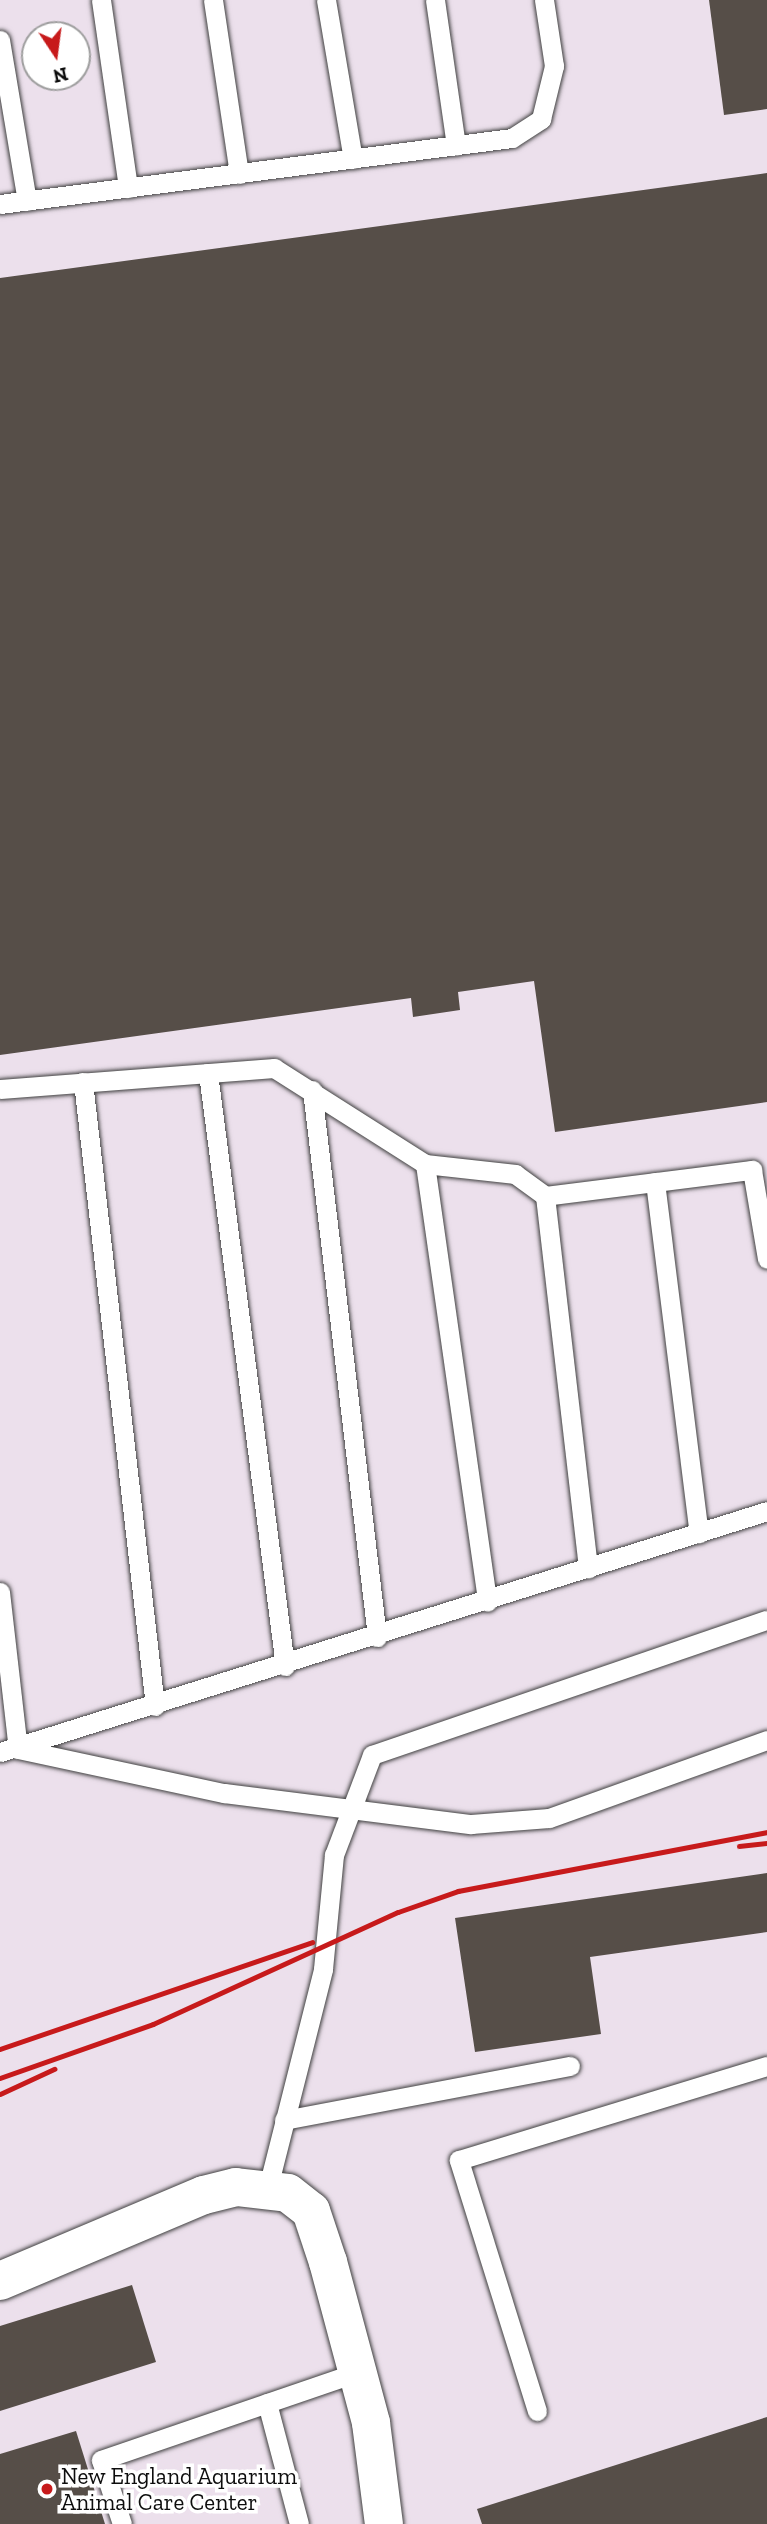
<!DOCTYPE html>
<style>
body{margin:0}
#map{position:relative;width:767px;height:2524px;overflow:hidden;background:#fffcec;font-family:"Zilla Slab",serif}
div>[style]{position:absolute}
.industrial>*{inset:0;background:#ece0ec}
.building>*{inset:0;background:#564e48}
.roads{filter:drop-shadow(0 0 2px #404040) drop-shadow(0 0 2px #404040)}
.service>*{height:19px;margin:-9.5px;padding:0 9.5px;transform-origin:9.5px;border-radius:9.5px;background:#fff}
.minor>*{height:38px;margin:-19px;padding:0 19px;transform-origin:19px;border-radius:19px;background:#fff}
.rail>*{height:5px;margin:-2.5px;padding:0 2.5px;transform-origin:2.5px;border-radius:2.5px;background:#c71a1b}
.dots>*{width:19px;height:19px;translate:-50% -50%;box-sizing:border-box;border:4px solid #fff;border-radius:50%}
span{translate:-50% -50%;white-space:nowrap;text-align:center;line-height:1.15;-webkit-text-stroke:7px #fff;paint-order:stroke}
.poi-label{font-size:23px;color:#0d0d0d}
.left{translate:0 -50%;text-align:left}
.north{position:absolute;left:21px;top:21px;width:70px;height:70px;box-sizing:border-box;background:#fff;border:2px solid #9e9e9e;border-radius:50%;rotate:167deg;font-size:19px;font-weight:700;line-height:28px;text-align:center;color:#0d0d0d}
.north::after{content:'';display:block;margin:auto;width:24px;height:32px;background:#c71a1b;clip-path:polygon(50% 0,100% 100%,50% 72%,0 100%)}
</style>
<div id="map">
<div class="industrial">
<div style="clip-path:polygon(evenodd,0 0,767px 0,767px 2524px,0 2524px,0 0,35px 35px,77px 35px,77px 77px,35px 77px,35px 35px)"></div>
</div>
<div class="building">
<div style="clip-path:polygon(709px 0,767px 0,767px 109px,724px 115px)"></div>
<div style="clip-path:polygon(767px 173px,767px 1102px,555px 1132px,534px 981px,458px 992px,460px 1010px,413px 1017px,411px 998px,0 1055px,0 278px)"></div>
<div style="clip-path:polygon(767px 1873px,767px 1932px,590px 1957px,601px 2034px,475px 2052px,455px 1918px)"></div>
<div style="clip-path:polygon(132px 2285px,156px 2362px,0 2411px,0 2326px)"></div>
<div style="clip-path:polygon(767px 2417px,767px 2524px,482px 2524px,477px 2509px)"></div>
<div style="clip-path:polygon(76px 2431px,105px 2524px,0 2524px,0 2454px)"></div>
</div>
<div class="roads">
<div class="service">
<div style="left:101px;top:0;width:190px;rotate:81.8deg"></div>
<div style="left:213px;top:0;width:176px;rotate:81.5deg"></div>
<div style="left:326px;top:0;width:161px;rotate:80.4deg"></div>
<div style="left:435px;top:0;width:147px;rotate:81.8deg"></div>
<div style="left:0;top:40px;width:163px;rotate:80.5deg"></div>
<div style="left:0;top:204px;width:516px;rotate:-7.35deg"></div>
<div style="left:512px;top:138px;width:35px;rotate:-33deg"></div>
<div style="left:541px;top:119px;width:55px;rotate:-76.2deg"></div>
<div style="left:554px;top:66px;width:67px;rotate:-98.6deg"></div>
<div style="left:208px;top:1073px;width:598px;rotate:82.6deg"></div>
<div style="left:83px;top:1082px;width:628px;rotate:83.42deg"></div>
<div style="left:0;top:1089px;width:275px;rotate:-4.4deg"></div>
<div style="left:274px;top:1068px;width:179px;rotate:32.4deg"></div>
<div style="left:425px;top:1164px;width:91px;rotate:6.3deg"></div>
<div style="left:515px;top:1174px;width:37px;rotate:36deg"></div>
<div style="left:545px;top:1196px;width:209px;rotate:-7.2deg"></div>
<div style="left:752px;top:1170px;width:90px;rotate:80.4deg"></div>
<div style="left:312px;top:1090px;width:551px;rotate:83.22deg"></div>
<div style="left:425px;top:1164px;width:442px;rotate:81.9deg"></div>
<div style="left:655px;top:1182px;width:354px;rotate:82.9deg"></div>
<div style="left:545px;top:1196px;width:375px;rotate:83.4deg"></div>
<div style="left:0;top:1592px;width:158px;rotate:83.5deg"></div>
<div style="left:18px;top:1749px;width:211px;rotate:12.1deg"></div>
<div style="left:224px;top:1793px;width:249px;rotate:7.2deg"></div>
<div style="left:471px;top:1824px;width:78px;rotate:-4.4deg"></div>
<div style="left:549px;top:1818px;width:232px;rotate:-19.7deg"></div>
<div style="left:0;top:1752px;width:804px;rotate:-17.44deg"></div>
<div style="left:284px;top:2120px;width:291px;rotate:-10.7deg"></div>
<div style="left:268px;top:2187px;width:225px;rotate:-75.8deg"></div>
<div style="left:323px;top:1969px;width:115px;rotate:-84.5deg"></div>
<div style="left:334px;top:1855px;width:107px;rotate:-69.2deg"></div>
<div style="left:372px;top:1755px;width:417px;rotate:-18.9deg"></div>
<div style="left:267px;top:2403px;width:125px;rotate:75.2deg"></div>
<div style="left:537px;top:2411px;width:263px;rotate:-107.3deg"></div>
<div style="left:459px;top:2160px;width:322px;rotate:-17deg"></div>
<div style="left:122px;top:2524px;width:67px;rotate:-108.2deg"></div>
<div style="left:101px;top:2460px;width:272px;rotate:-18.9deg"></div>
</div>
<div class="minor">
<div style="left:0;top:2281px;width:221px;rotate:-22.9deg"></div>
<div style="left:204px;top:2195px;width:33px;rotate:-14deg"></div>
<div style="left:236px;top:2187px;width:52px;rotate:6.6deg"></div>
<div style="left:288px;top:2193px;width:29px;rotate:38deg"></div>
<div style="left:311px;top:2211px;width:54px;rotate:71.6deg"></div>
<div style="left:328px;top:2262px;width:167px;rotate:75deg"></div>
<div style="left:371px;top:2423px;width:102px;rotate:82.7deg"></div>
</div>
</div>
<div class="rail">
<div style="left:739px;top:1846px;width:28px;rotate:-6deg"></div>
<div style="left:0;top:2049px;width:330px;rotate:-18.9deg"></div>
<div style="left:0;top:2078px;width:162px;rotate:-19.4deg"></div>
<div style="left:153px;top:2024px;width:269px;rotate:-24.6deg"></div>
<div style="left:398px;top:1912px;width:64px;rotate:-19.3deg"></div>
<div style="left:458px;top:1891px;width:315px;rotate:-10.8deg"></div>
<div style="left:0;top:2094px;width:60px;rotate:-24.8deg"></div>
</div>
<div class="dots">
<div style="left:47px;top:2489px;background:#c71a1b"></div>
</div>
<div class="poi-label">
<span class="left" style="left:61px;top:2489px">New England Aquarium<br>Animal Care Center</span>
</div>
<div class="north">N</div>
</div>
